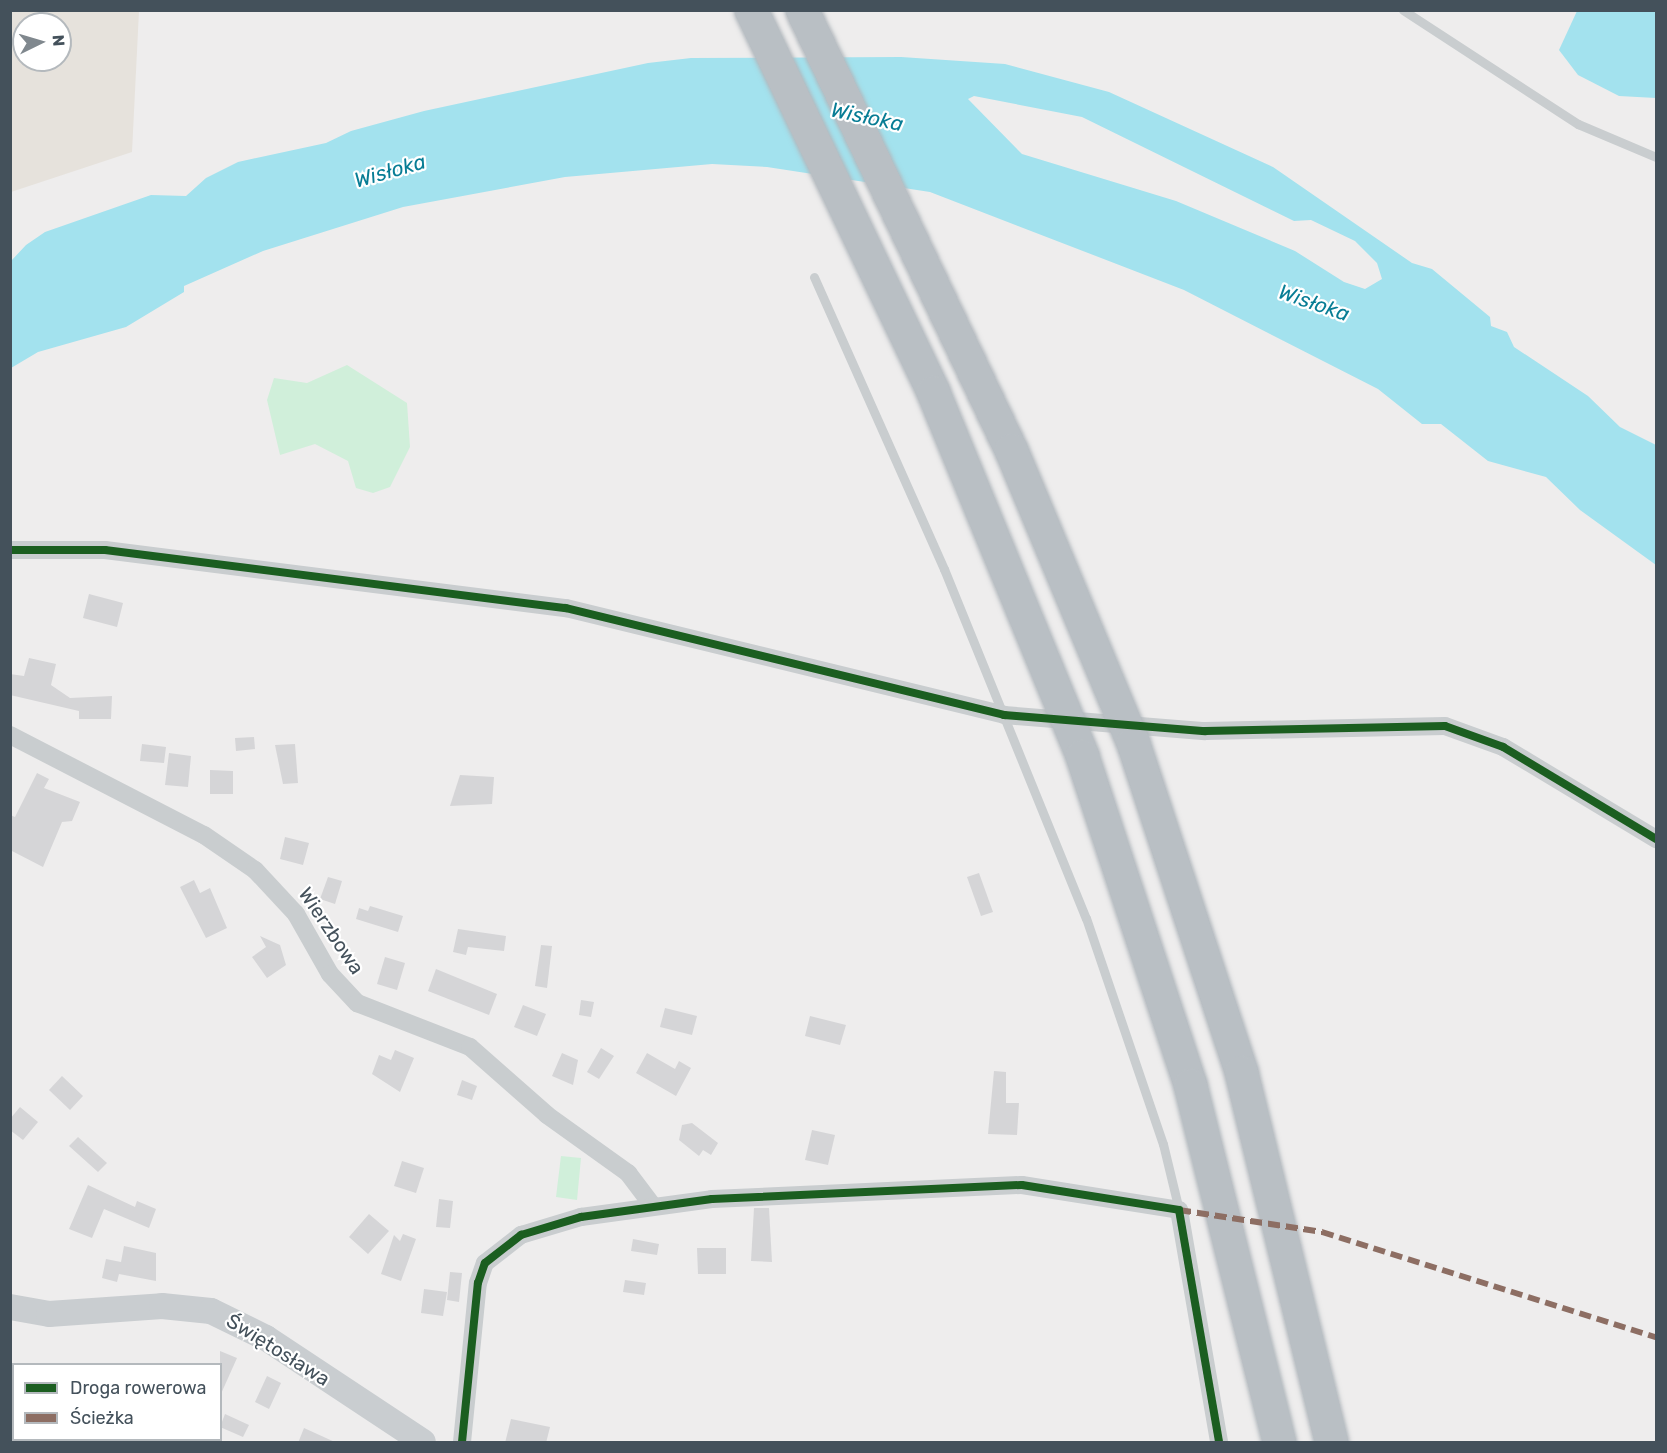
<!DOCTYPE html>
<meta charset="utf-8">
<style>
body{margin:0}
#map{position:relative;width:1667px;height:1453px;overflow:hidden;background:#eeeded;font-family:Rubik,sans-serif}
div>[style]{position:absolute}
.green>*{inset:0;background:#d0efda}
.sand>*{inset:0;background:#e6e2dc}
.water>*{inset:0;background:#a3e2ee}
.building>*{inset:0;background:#d5d5d7}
.lane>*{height:9px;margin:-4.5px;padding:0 4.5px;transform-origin:4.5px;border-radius:4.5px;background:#c9cdcf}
.street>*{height:18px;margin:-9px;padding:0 9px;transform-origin:9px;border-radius:9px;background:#c9cdcf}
.secondary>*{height:26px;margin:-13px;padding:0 13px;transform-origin:13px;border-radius:13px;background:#c9cdd0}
.bridges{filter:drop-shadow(0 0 2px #b2b8bd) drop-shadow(0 0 2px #b2b8bd)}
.highway-bridge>*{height:33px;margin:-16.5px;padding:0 16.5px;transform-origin:16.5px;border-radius:16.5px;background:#b9bfc4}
.quiet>*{height:6px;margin-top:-3px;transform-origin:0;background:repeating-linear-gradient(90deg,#8d6e63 0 12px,transparent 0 18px)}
.cycleway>*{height:8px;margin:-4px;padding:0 4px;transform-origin:4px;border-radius:4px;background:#1b5e20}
span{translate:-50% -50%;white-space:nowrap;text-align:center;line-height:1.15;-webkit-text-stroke:4.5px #fff;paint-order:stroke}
.street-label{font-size:20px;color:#44515b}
.water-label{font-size:21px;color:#087d95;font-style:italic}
.frame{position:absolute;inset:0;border:12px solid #44515b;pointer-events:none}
.legend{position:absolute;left:12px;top:1363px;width:210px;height:78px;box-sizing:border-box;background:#fff;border:2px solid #b4b9bd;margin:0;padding:8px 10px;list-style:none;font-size:18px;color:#44515b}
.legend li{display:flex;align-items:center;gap:12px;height:30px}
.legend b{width:30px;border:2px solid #b4b9bd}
.north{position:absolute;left:12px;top:12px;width:60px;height:60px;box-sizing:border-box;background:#fff;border:2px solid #b4b9bd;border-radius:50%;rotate:85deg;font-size:16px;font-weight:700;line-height:24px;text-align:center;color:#44515b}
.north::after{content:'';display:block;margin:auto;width:21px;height:27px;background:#80888e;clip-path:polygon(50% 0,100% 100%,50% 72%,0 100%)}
</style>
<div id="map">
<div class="green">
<div style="clip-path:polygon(347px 365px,407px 403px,410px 447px,390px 487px,373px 493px,356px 488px,348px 461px,315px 444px,280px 455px,267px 400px,274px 378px,307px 383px)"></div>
<div style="clip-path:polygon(561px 1156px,581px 1158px,577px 1200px,556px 1197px)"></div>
</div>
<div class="sand">
<div style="clip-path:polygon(evenodd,10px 11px,139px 11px,132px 152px,11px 192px,10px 11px,24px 24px,60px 24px,60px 60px,24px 60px,24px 24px)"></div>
</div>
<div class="water">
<div style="clip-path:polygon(1577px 11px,1656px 11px,1656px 98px,1619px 96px,1578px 75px,1559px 50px)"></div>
<div style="clip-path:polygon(evenodd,901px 57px,1005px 64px,1109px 92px,1273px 167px,1412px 263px,1432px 269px,1490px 317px,1491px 326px,1507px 332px,1514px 347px,1588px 396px,1620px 427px,1656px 445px,1656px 565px,1580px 510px,1546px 477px,1488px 461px,1441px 424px,1422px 424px,1378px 389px,1184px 290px,930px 192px,767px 167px,712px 164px,565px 177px,403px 207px,263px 251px,184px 286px,184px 292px,126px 327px,38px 352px,11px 368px,11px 261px,26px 245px,45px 232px,151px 195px,186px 196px,206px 178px,238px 162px,326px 143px,351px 131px,424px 111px,648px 63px,691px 58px,901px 57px,974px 96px,1082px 117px,1294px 221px,1311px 220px,1355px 241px,1377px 263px,1382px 279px,1365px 289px,1344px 282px,1295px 251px,1176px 201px,1022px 154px,968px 99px,974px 96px)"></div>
</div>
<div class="building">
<div style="clip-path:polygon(89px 594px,123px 603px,117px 627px,83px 618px)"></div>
<div style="clip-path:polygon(29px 658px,56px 664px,51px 685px,70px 698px,112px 696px,111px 719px,79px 719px,79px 711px,10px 695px,10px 674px,24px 676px)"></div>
<div style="clip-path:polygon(254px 737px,255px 749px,236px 751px,235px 738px)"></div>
<div style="clip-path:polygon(142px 744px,166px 747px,164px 763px,140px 761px)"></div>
<div style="clip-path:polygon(295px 744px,298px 783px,283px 784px,275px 745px)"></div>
<div style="clip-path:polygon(169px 753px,191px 756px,188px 787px,165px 785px)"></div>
<div style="clip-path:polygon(210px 770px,233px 771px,233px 794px,210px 794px)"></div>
<div style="clip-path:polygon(37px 773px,49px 779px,44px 788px,80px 802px,72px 821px,62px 822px,43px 867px,10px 850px,10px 815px,15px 817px)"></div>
<div style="clip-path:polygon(460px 775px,494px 777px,492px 804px,450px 806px)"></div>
<div style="clip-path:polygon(285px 837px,309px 843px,303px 865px,280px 859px)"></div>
<div style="clip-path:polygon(979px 873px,993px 912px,981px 916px,967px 877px)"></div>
<div style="clip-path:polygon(328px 877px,342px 881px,335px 904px,320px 899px)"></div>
<div style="clip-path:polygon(194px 880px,200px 893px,210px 888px,227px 928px,206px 938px,180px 887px)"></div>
<div style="clip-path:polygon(370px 906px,403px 916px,398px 932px,356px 919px,359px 908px,368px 911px)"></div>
<div style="clip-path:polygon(458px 929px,506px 936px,504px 951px,468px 947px,466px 955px,453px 952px)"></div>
<div style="clip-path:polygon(260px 936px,280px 945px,286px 965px,267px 978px,252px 957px,266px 947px)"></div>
<div style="clip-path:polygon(541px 945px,552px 946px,547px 988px,535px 986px)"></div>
<div style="clip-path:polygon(385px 957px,405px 963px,397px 990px,377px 984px)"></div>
<div style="clip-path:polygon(436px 969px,497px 994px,489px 1015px,428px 991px)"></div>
<div style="clip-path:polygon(581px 1000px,594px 1002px,591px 1017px,579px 1015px)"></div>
<div style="clip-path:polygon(523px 1005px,546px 1014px,537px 1036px,514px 1027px)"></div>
<div style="clip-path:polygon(665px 1008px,697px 1016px,692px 1035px,660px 1027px)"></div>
<div style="clip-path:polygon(810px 1016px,846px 1025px,840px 1045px,805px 1036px)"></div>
<div style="clip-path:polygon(601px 1048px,614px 1056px,599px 1079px,587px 1072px)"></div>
<div style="clip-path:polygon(395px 1050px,414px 1058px,400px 1092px,372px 1074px,379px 1055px,391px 1060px)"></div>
<div style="clip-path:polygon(562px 1053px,578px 1060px,573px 1085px,552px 1076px)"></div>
<div style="clip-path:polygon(647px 1053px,675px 1069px,679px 1061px,691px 1068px,676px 1096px,636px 1073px)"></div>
<div style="clip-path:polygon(994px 1071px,1006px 1072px,1006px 1103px,1019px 1103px,1017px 1135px,988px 1134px)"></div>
<div style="clip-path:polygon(62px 1076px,83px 1096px,70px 1110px,49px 1090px)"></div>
<div style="clip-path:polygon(462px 1080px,477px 1086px,472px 1100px,457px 1095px)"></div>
<div style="clip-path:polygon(20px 1107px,38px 1122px,23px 1140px,10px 1130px,10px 1119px)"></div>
<div style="clip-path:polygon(692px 1123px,718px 1143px,711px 1155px,703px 1150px,699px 1156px,679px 1140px,682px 1125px)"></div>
<div style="clip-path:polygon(812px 1130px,835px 1135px,828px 1165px,805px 1160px)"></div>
<div style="clip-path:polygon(78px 1137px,107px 1163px,98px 1172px,69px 1146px)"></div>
<div style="clip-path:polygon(402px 1161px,424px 1168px,416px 1193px,394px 1186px)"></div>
<div style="clip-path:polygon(88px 1185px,135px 1207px,137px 1201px,156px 1209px,149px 1228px,104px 1209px,92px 1238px,69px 1229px)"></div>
<div style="clip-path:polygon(439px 1199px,453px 1201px,450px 1228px,436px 1227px)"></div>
<div style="clip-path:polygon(754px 1208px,769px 1208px,772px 1262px,751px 1261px)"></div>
<div style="clip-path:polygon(369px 1214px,389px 1231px,368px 1254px,349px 1237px)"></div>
<div style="clip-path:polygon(403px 1234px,416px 1239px,401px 1281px,381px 1274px,394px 1235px,400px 1241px)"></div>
<div style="clip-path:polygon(633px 1239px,659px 1244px,657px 1255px,631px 1251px)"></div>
<div style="clip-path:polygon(124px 1246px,156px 1253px,156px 1281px,119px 1274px,117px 1282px,102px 1278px,106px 1259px,121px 1262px)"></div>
<div style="clip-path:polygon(697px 1248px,726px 1248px,726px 1274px,698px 1274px)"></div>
<div style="clip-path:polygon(450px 1272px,462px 1273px,459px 1302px,447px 1300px)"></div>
<div style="clip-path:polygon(625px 1280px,646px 1283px,644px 1295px,623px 1292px)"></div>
<div style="clip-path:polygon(424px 1289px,447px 1292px,443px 1316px,421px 1313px)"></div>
<div style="clip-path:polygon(220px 1351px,237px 1358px,220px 1396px)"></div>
<div style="clip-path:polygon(267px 1376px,281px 1383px,269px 1409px,255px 1402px)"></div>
<div style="clip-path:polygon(225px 1414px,249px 1425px,243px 1437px,220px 1427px)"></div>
<div style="clip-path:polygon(511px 1419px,550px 1427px,546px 1443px,505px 1443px)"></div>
<div style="clip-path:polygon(304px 1428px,337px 1443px,298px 1443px)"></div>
</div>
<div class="lane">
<div style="left:1403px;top:10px;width:209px;rotate:33.1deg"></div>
<div style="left:1578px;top:124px;width:85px;rotate:22.9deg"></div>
<div style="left:814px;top:277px;width:320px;rotate:66deg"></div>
<div style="left:944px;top:569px;width:377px;rotate:67.9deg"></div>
<div style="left:1086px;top:918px;width:239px;rotate:71.2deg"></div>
<div style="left:1163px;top:1144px;width:68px;rotate:76.4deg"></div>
</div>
<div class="street">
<div style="left:10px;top:550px;width:95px"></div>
<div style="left:105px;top:550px;width:465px;rotate:7.2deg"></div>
<div style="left:566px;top:608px;width:451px;rotate:13.7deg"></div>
<div style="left:1004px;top:715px;width:202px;rotate:4.6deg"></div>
<div style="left:1205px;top:731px;width:240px;rotate:-1.2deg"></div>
<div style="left:1445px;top:726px;width:62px;rotate:19.9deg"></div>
<div style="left:1503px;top:747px;width:179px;rotate:31deg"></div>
<div style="left:10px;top:735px;width:218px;rotate:27.3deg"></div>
<div style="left:204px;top:835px;width:62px;rotate:34.5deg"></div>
<div style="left:255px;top:870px;width:60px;rotate:47deg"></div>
<div style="left:296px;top:914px;width:69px;rotate:60.5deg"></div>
<div style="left:330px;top:974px;width:40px;rotate:47deg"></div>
<div style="left:357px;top:1003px;width:121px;rotate:21.3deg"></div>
<div style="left:470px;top:1047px;width:103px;rotate:41.4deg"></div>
<div style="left:547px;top:1115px;width:100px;rotate:35.6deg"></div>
<div style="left:628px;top:1173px;width:41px;rotate:52.9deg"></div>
<div style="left:462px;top:1442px;width:160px;rotate:-84.3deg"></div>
<div style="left:478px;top:1283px;width:21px;rotate:-71deg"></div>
<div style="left:485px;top:1263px;width:46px;rotate:-37.9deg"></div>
<div style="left:521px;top:1235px;width:63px;rotate:-16.7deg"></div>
<div style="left:581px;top:1217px;width:132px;rotate:-7.8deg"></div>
<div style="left:712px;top:1199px;width:310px;rotate:-2.6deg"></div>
<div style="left:1022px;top:1185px;width:159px;rotate:9deg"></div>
<div style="left:1179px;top:1210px;width:235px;rotate:80.2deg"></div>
</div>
<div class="secondary">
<div style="left:10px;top:1307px;width:40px;rotate:10deg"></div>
<div style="left:49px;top:1314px;width:113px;rotate:-4deg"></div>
<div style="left:162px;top:1306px;width:49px;rotate:5.8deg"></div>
<div style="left:211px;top:1311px;width:61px;rotate:26.1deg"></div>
<div style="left:266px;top:1338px;width:188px;rotate:33.5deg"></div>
</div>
<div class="bridges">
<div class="highway-bridge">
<div style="left:751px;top:10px;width:423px;rotate:64.5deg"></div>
<div style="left:933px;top:392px;width:393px;rotate:67.7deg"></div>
<div style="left:1082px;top:756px;width:346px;rotate:71.8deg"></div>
<div style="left:1190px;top:1085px;width:368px;rotate:76deg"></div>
<div style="left:802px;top:10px;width:487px;rotate:64.6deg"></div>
<div style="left:1011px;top:450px;width:317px;rotate:67.4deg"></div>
<div style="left:1133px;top:743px;width:346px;rotate:71.8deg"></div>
<div style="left:1241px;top:1072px;width:381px;rotate:76.3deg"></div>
</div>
</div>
<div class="quiet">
<div style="left:1179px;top:1210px;width:145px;rotate:8.7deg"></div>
<div style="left:1322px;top:1232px;width:350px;rotate:17.5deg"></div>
</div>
<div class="cycleway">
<div style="left:10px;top:550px;width:95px"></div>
<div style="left:105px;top:550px;width:465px;rotate:7.2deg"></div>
<div style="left:566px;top:608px;width:451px;rotate:13.7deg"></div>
<div style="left:1004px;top:715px;width:202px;rotate:4.6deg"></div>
<div style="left:1205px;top:731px;width:240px;rotate:-1.2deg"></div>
<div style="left:1445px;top:726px;width:62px;rotate:19.9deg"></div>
<div style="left:1503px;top:747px;width:179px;rotate:31deg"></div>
<div style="left:462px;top:1442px;width:160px;rotate:-84.3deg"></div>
<div style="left:478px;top:1283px;width:21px;rotate:-71deg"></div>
<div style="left:485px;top:1263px;width:46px;rotate:-37.9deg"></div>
<div style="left:521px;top:1235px;width:63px;rotate:-16.7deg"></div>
<div style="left:581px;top:1217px;width:132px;rotate:-7.8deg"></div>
<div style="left:712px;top:1199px;width:310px;rotate:-2.6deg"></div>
<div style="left:1022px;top:1185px;width:159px;rotate:9deg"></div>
<div style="left:1179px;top:1210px;width:235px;rotate:80.2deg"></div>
</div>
<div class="street-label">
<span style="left:331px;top:931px;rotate:56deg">Wierzbowa</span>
<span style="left:278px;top:1350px;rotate:32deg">Świętosława</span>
</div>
<div class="water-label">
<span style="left:867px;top:117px;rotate:12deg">Wisłoka</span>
<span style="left:390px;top:171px;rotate:-16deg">Wisłoka</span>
<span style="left:1314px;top:303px;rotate:19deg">Wisłoka</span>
</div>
<div class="frame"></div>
<ul class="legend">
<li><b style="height:8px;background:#1b5e20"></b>Droga rowerowa</li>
<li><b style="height:8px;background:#8d6e63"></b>Ścieżka</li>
</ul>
<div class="north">N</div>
</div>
